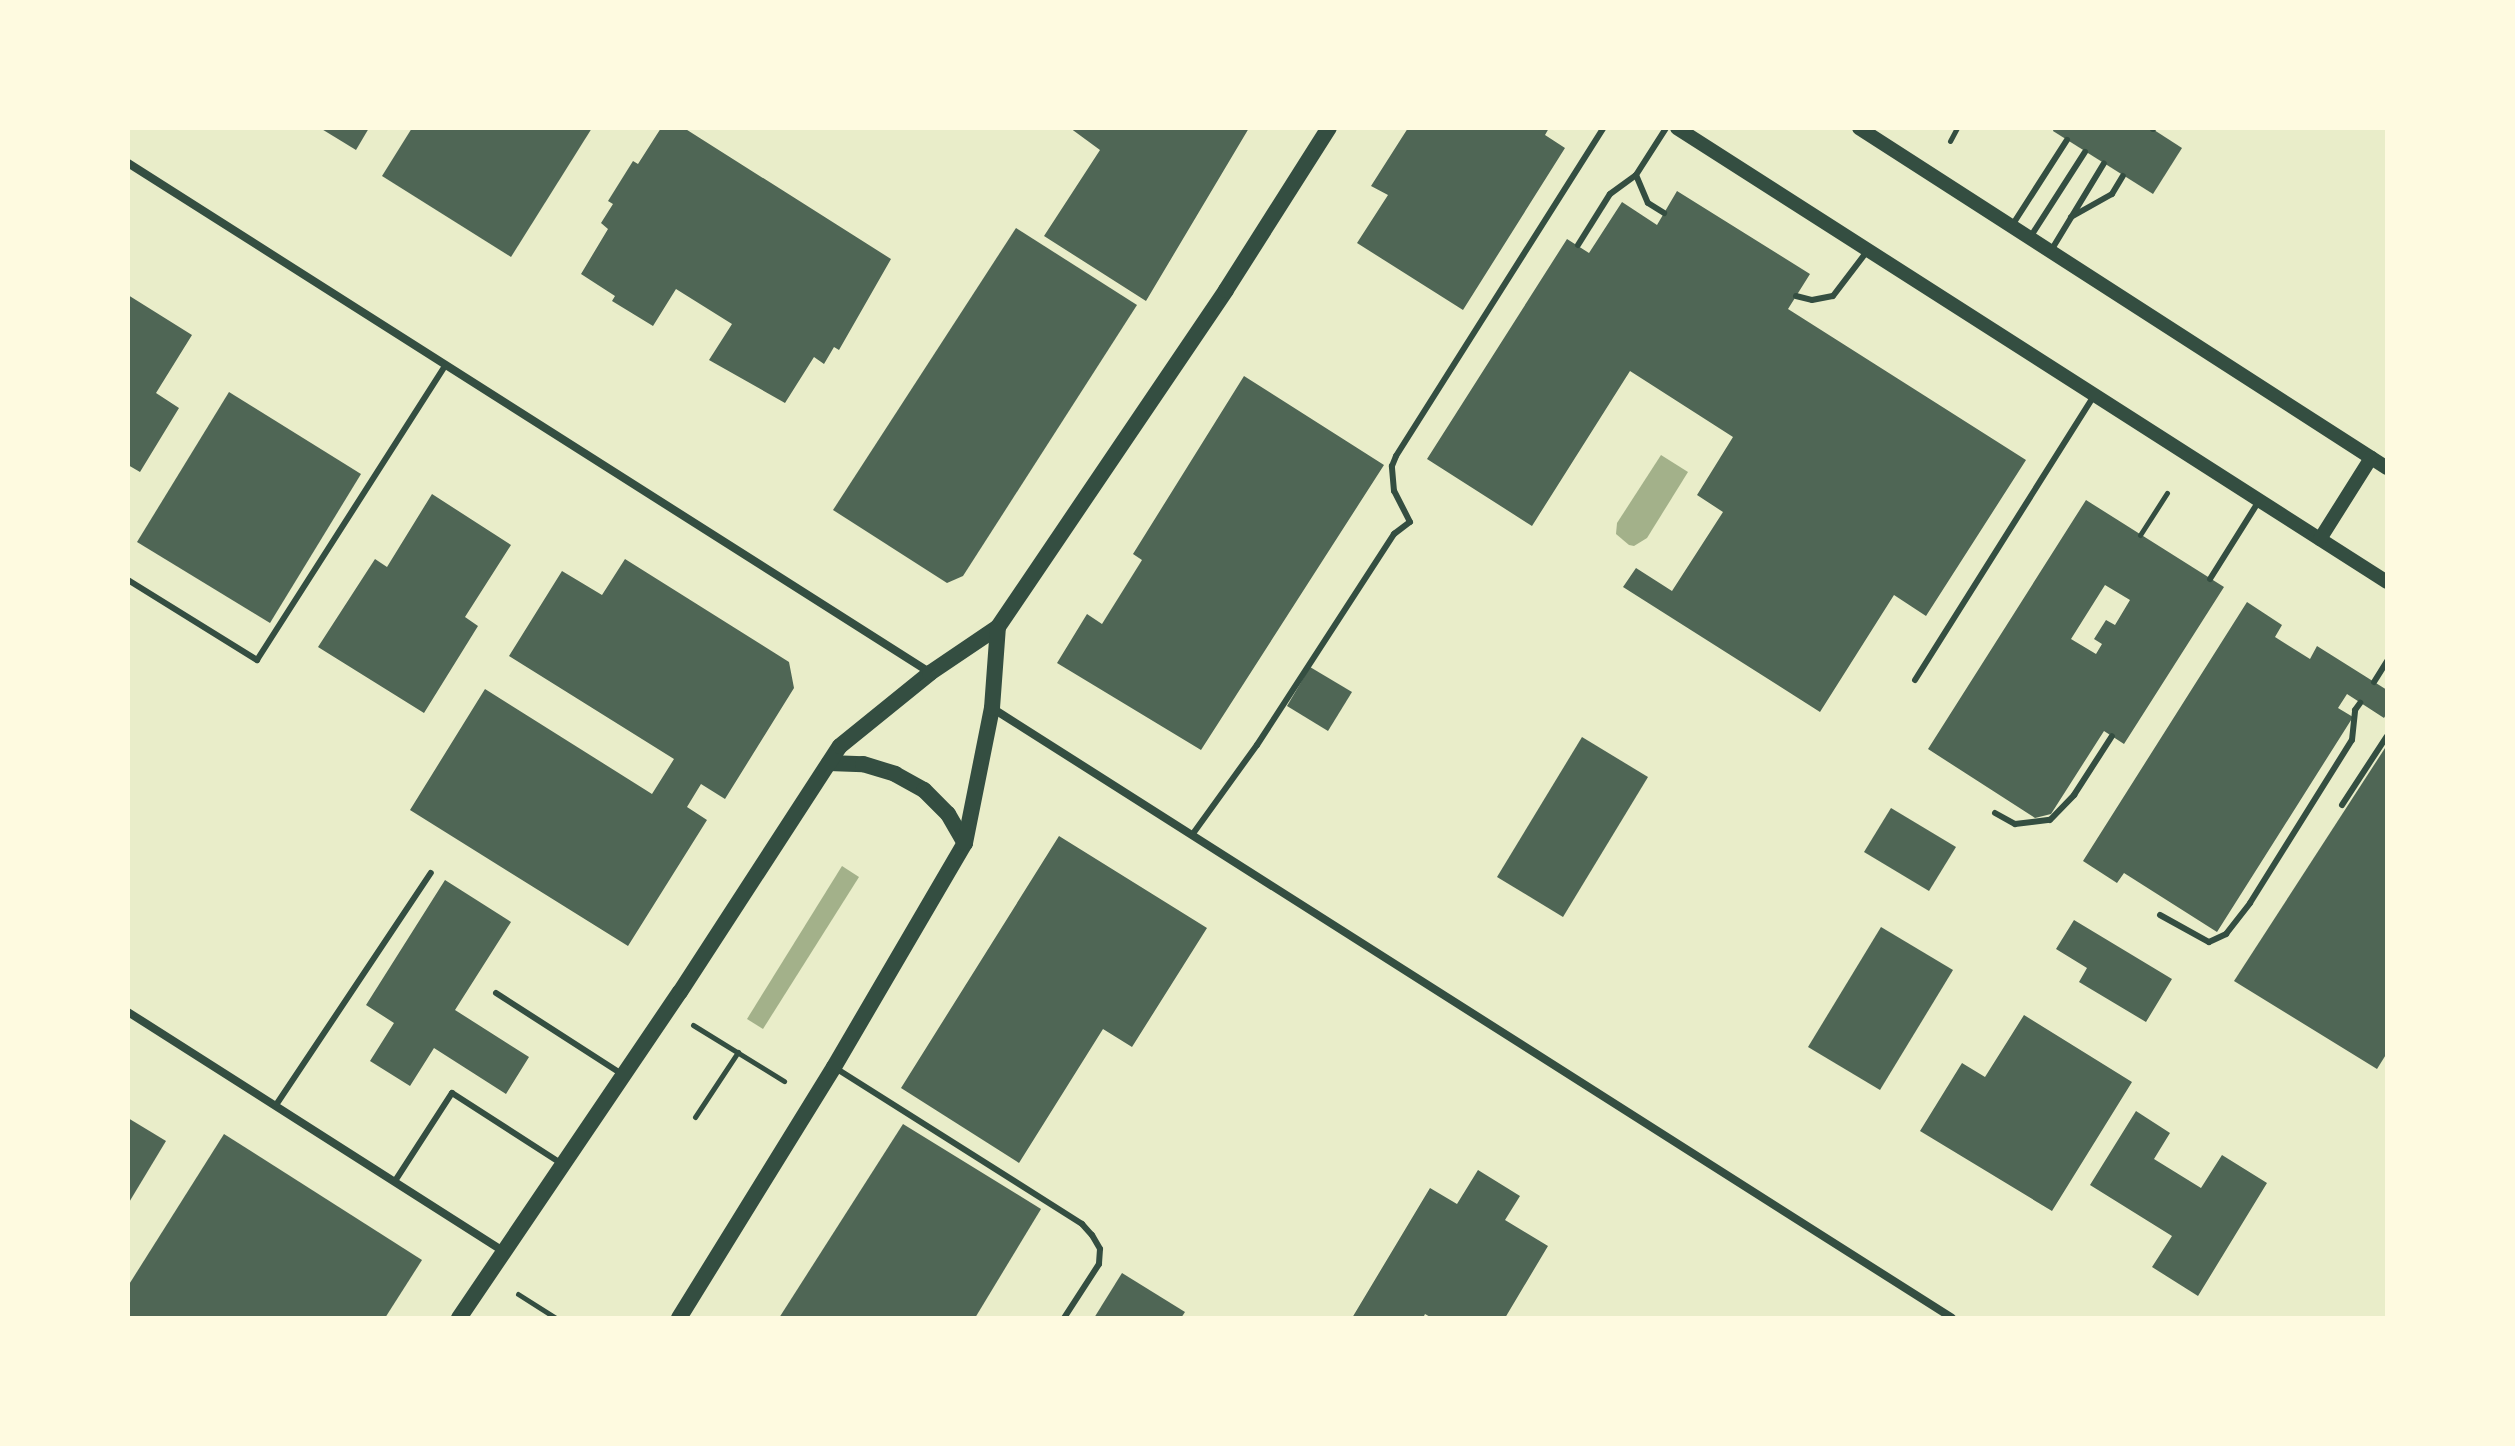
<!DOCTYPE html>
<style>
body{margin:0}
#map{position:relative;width:2515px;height:1446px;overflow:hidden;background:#e9edc9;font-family:"Nunito Sans",sans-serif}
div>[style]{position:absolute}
.water>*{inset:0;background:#a3b18a}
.building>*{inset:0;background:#4f6655}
.path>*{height:5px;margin:-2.5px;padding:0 2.5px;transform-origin:2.5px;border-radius:2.5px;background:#344e41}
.service>*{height:6px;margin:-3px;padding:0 3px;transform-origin:3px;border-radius:3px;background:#344e41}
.minor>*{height:8px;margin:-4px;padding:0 4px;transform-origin:4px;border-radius:4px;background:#344e41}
.tertiary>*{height:14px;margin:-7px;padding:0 7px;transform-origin:7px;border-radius:7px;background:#344e41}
.secondary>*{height:16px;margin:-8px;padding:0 8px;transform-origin:8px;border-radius:8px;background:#344e41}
span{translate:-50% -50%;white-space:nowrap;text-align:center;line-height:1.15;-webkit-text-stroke:7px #fefae0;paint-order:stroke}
.frame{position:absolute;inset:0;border:130px solid #fefae0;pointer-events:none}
</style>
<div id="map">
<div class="water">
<div style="clip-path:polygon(1661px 455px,1688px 472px,1647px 538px,1634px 546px,1629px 545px,1616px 534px,1617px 523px)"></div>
<div style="clip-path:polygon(842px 866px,859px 877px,763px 1029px,747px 1019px)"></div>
</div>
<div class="building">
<div style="clip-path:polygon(320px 128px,369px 128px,356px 150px)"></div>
<div style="clip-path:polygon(412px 128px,592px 128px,511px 257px,382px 176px)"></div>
<div style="clip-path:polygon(661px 128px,684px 128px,891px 259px,839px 350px,834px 347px,824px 364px,814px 357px,785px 403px,709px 360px,732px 324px,676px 289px,653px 326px,612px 301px,615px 296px,581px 274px,608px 229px,601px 223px,613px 204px,608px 201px,633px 161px,638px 164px)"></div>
<div style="clip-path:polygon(1070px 128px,1249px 128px,1146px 301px,1044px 236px,1100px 150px)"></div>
<div style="clip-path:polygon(1408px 128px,1549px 128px,1545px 135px,1565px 148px,1463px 310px,1357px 243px,1388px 195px,1371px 186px)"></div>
<div style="clip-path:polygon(2054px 128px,2151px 128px,2182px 148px,2153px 194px,2053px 131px)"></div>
<div style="clip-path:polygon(1677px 191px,1810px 274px,1788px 309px,2026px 460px,1926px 616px,1894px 595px,1820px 712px,1623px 587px,1636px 568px,1672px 591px,1723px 512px,1697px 495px,1733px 437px,1630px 371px,1532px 526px,1427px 459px,1567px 239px,1589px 253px,1622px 202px,1657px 225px)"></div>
<div style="clip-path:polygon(1016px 228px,1137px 305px,963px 576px,947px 583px,833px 510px)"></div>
<div style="clip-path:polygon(128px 295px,192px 335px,156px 393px,179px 408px,140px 472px,128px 465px)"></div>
<div style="clip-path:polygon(1244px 376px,1384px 465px,1201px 750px,1057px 663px,1087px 614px,1102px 624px,1142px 560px,1133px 554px)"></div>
<div style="clip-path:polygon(229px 392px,361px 474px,270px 623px,137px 542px)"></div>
<div style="clip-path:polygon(432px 494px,511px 545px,465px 617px,478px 626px,424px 713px,318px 647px,375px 559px,387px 567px)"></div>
<div style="clip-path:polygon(evenodd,2086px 500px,2224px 587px,2124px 744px,2104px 731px,2051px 814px,2035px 818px,1928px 749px,2086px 500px,2105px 585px,2130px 600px,2115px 625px,2106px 620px,2094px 639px,2102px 644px,2096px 654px,2071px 639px,2105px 585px)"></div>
<div style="clip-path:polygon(625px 559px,789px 662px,794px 688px,725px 799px,701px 784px,687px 807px,707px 820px,628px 946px,410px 810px,485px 689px,652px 794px,674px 759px,509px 656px,562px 571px,602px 595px)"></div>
<div style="clip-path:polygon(2247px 602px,2282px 625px,2275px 637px,2310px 659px,2317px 646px,2387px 690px,2387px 713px,2384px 718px,2347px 694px,2338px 708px,2353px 717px,2217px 932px,2124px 873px,2117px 883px,2083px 861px)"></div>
<div style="clip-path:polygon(1310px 667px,1352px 692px,1328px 731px,1287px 706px)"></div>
<div style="clip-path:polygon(1582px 737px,1648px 777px,1563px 917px,1497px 877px)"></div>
<div style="clip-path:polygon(2387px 745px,2387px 1053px,2377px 1069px,2234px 981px)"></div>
<div style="clip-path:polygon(1891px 808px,1956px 847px,1929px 891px,1864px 852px)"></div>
<div style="clip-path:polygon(1059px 836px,1207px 928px,1132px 1047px,1103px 1029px,1019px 1163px,901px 1088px)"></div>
<div style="clip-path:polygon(445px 880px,511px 922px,455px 1010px,529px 1057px,506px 1094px,434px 1048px,410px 1086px,370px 1061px,394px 1023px,366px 1005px)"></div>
<div style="clip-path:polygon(2074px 920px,2172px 979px,2146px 1022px,2079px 982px,2087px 968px,2056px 949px)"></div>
<div style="clip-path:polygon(1881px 927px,1953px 970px,1880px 1090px,1808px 1047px)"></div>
<div style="clip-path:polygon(2024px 1015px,2132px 1082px,2052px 1211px,1920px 1131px,1962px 1063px,1985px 1077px)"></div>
<div style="clip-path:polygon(2136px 1111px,2170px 1133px,2154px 1159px,2201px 1188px,2222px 1155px,2267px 1183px,2198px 1296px,2152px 1267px,2172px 1236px,2090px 1185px)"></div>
<div style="clip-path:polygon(128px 1118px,166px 1141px,128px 1204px)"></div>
<div style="clip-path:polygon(903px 1124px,1041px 1209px,975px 1318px,779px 1318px)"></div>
<div style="clip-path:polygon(224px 1134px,422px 1260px,385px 1318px,128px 1318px,128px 1286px)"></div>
<div style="clip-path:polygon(1478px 1170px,1520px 1196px,1505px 1220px,1548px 1246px,1505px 1318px,1432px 1318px,1425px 1314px,1423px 1318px,1352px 1318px,1430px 1188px,1457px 1204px)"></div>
<div style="clip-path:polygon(1122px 1273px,1185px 1312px,1181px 1318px,1094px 1318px)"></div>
</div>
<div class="path">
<div style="left:1950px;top:141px;width:15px;rotate:-62deg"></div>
<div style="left:2140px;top:535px;width:50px;rotate:-57.3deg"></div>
<div style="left:693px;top:1025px;width:107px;rotate:31.6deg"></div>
<div style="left:695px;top:1117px;width:78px;rotate:-56.5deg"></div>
<div style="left:518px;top:1294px;width:45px;rotate:32.3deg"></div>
</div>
<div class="service">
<div style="left:2153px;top:129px;width:1px;rotate:-90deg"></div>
<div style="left:1636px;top:175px;width:30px;rotate:67deg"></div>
<div style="left:1648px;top:203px;width:19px;rotate:32deg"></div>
<div style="left:2071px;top:217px;width:47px;rotate:-29.3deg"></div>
<div style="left:2112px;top:194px;width:21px;rotate:-59deg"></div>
<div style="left:2013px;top:224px;width:100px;rotate:-57.3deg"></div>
<div style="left:2031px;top:236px;width:100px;rotate:-57.3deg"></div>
<div style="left:1578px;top:245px;width:60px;rotate:-57.9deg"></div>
<div style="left:1610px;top:194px;width:32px;rotate:-36deg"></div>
<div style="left:1636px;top:175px;width:56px;rotate:-57.4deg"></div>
<div style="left:2052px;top:249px;width:100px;rotate:-58.8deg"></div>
<div style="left:1796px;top:296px;width:16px;rotate:14deg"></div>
<div style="left:1812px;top:300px;width:21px;rotate:-11deg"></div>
<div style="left:1833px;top:296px;width:58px;rotate:-52.7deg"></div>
<div style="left:2210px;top:579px;width:92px;rotate:-57.9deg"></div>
<div style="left:128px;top:580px;width:152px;rotate:31.8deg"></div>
<div style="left:257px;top:660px;width:349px;rotate:-57.4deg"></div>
<div style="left:1915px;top:680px;width:336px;rotate:-57.8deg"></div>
<div style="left:2374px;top:682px;width:25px;rotate:-58deg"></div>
<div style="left:2342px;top:805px;width:82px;rotate:-56.9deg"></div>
<div style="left:1995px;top:813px;width:23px;rotate:29deg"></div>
<div style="left:2015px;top:824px;width:35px;rotate:-7deg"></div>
<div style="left:2050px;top:820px;width:35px;rotate:-46deg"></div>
<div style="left:2074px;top:795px;width:70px;rotate:-57.2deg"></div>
<div style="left:1192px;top:835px;width:111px;rotate:-54.2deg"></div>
<div style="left:1257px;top:745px;width:252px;rotate:-57deg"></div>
<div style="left:1394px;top:534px;width:20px;rotate:-37deg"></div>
<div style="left:1410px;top:522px;width:35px;rotate:-117deg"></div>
<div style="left:1394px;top:491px;width:25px;rotate:-95deg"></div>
<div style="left:1392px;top:466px;width:11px;rotate:-68deg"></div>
<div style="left:1396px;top:456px;width:388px;rotate:-57.7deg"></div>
<div style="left:2160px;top:915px;width:56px;rotate:28.9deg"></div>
<div style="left:2209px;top:942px;width:19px;rotate:-25deg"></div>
<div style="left:2226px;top:934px;width:39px;rotate:-52deg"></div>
<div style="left:2250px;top:903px;width:192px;rotate:-58deg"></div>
<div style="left:2352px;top:740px;width:30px;rotate:-84deg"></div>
<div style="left:2355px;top:710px;width:9px;rotate:-54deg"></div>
<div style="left:496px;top:993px;width:151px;rotate:32.8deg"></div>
<div style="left:837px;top:1069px;width:290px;rotate:32.3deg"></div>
<div style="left:1082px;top:1224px;width:15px;rotate:48deg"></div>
<div style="left:1092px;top:1235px;width:16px;rotate:60deg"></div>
<div style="left:1100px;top:1249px;width:15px;rotate:94deg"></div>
<div style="left:1099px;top:1264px;width:64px;rotate:122.9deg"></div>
<div style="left:276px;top:1105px;width:279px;rotate:-56.3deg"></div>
<div style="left:395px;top:1181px;width:105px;rotate:-57.1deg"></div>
<div style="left:452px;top:1093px;width:131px;rotate:32.8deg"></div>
</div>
<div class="minor">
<div style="left:128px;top:163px;width:949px;rotate:32.43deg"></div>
<div style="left:992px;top:708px;width:1137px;rotate:32.43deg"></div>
<div style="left:128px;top:1012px;width:443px;rotate:32.5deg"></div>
</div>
<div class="tertiary">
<div style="left:1677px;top:128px;width:843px;rotate:32.6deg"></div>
<div style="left:1859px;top:128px;width:628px;rotate:32.78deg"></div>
<div style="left:2320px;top:539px;width:96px;rotate:-57.8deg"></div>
</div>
<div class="secondary">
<div style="left:829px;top:763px;width:34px;rotate:2deg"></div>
<div style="left:863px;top:764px;width:34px;rotate:17deg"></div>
<div style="left:895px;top:774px;width:33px;rotate:29deg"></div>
<div style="left:924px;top:790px;width:34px;rotate:45deg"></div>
<div style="left:948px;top:814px;width:34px;rotate:60deg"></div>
<div style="left:459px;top:1318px;width:394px;rotate:-55.9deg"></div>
<div style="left:680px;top:992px;width:293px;rotate:-57deg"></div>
<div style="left:840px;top:746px;width:116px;rotate:-39deg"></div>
<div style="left:930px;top:673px;width:82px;rotate:-34.1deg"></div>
<div style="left:998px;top:627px;width:407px;rotate:-55.9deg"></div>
<div style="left:1226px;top:290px;width:192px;rotate:-57.6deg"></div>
<div style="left:679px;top:1318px;width:295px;rotate:-58.3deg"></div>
<div style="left:834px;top:1067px;width:259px;rotate:-59.7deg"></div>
<div style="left:965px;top:843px;width:138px;rotate:-78.7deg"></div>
<div style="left:992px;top:708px;width:81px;rotate:-85.8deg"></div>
</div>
<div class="frame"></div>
</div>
